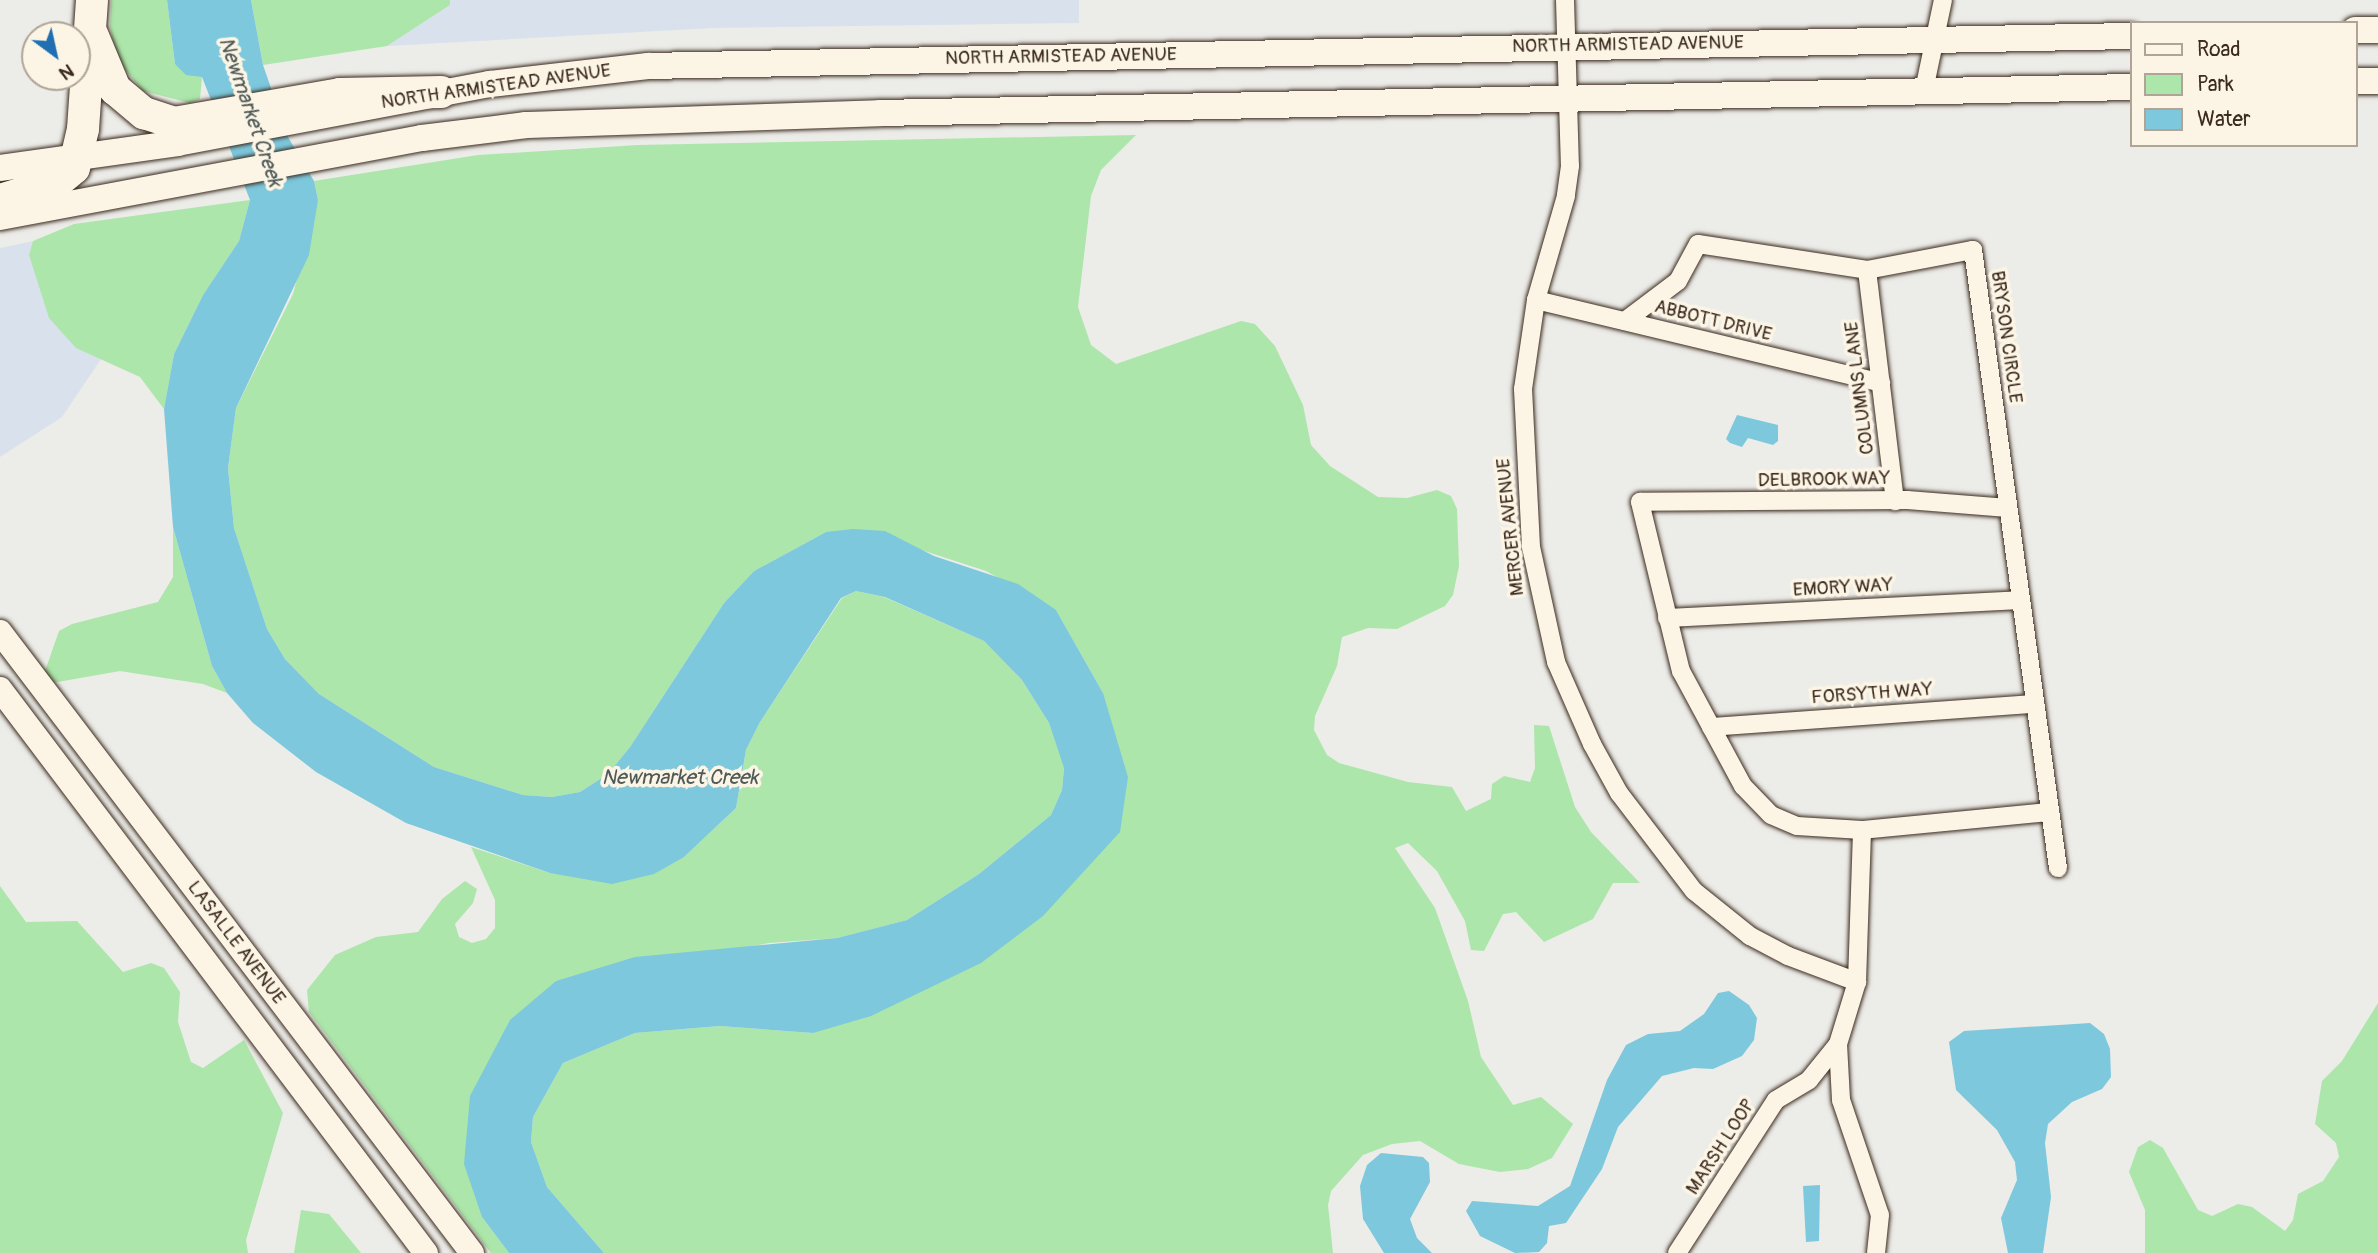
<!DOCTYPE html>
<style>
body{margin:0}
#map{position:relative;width:2378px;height:1253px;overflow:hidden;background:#ecece8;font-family:Pangolin,sans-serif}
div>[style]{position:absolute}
.built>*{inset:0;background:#d9e1ec}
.green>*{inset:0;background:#ace6aa}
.water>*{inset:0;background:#7dc8dc}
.roads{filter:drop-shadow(0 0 2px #3b2a1e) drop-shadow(0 0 2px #3b2a1e)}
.minor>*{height:18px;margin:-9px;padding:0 9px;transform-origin:9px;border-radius:9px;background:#fcf5e5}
.secondary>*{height:24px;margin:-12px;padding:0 12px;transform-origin:12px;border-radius:12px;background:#fcf5e5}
.primary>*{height:26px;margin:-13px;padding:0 13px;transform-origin:13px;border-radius:13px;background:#fcf5e5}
.motorway>*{height:32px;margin:-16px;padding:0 16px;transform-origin:16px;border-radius:16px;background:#fcf5e5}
span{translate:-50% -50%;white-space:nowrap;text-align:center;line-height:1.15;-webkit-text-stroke:7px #fcf5e5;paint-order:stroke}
.street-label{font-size:19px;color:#3b2a1e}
.water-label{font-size:21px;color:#4f5957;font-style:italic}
.legend{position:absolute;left:2130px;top:21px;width:228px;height:126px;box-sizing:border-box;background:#fcf5e5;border:2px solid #afa495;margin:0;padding:9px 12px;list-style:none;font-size:21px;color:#3b2a1e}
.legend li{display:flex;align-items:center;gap:14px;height:35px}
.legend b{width:35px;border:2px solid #afa495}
.north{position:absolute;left:21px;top:21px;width:70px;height:70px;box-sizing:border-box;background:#fcf5e5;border:2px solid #afa495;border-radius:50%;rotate:147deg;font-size:19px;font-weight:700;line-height:28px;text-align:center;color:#3b2a1e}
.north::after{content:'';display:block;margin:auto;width:24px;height:32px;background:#1f6fb2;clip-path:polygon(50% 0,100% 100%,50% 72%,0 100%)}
</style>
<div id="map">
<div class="built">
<div style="clip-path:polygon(450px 0,1079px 0,1079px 23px,712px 28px,387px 46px,450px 5px)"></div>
<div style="clip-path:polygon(34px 241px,29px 255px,76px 348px,103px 356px,62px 417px,0 457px,0 248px)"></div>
</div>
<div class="green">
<div style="clip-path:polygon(111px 0,167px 0,175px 64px,202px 77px,200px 99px,190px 103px,143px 91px,117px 60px,110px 26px)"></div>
<div style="clip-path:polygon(251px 0,450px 0,450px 5px,387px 46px,263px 65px)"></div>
<div style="clip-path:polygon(1136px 135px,1101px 170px,1091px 196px,1078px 307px,1091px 345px,1116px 364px,1241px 321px,1255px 324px,1275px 346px,1303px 405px,1311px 445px,1330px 466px,1378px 497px,1407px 498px,1437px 490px,1451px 496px,1457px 509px,1459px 566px,1453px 595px,1445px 606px,1397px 629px,1368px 628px,1342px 637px,1337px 666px,1315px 716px,1314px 730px,1327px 755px,1339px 763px,1408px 782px,1452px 787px,1466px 811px,1491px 799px,1492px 784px,1504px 776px,1530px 782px,1535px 768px,1534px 725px,1549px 726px,1575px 807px,1591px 832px,1640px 883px,1613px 883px,1593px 919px,1544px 942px,1516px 912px,1503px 914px,1484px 951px,1471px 950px,1465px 921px,1437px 871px,1408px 843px,1395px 848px,1435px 908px,1468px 1001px,1481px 1057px,1513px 1105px,1541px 1097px,1573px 1124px,1552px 1158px,1528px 1169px,1500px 1172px,1459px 1164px,1420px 1141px,1392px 1144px,1363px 1155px,1331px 1191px,1328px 1205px,1333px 1253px,604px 1253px,547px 1187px,531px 1142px,533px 1117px,563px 1063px,635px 1033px,720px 1026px,813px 1033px,1043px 916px,1103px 693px,1056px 610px,986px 571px,912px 547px,826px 532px,754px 571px,724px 603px,630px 747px,608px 774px,580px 792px,552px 797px,523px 795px,434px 767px,319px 694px,285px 659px,267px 629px,234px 528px,228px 468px,236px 408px,293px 294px,318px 200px,314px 181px,478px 155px,638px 145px)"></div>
<div style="clip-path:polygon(250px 200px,239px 241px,203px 295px,174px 354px,164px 409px,140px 377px,76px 348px,49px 318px,29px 255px,33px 241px,74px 224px)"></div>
<div style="clip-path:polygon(173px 527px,212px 666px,227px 693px,203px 684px,120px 671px,52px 683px,45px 671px,59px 631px,72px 624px,158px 602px,173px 577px)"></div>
<div style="clip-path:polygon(856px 591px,884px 597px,984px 641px,1022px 680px,1049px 723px,1064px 767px,1062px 790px,1051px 815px,979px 874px,907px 920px,837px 938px,769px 943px,556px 981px,482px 1217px,509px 1253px,491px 1253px,309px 1012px,307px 990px,335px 955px,376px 937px,418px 932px,442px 899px,465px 881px,477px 889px,473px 903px,455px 924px,459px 937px,472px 943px,486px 939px,495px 928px,495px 900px,471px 847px,550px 873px,684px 857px,736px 808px,746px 750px,760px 722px,842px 598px)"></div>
<div style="clip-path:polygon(0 886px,26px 922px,77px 921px,123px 972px,151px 963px,164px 968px,180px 992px,178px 1022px,191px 1062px,203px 1068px,244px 1040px,283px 1113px,246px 1240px,248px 1253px,0 1253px)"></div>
<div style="clip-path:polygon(2378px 1003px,2378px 1253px,2145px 1253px,2145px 1210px,2129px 1172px,2138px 1147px,2150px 1140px,2163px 1148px,2198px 1210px,2212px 1216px,2238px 1204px,2252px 1207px,2285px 1231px,2293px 1220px,2298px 1194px,2323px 1181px,2339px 1157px,2336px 1143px,2315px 1124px,2322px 1081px,2342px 1061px)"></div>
<div style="clip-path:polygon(301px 1210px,329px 1214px,361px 1253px,294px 1253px)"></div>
</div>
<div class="water">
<div style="clip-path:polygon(167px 0,251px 0,263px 65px,288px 137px,314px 181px,318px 200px,309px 255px,236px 408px,228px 468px,234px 528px,267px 629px,285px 659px,319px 694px,434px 767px,523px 795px,552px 797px,580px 792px,608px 774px,630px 747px,724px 603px,754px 571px,826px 532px,853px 529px,885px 531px,934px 556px,1018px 584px,1056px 610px,1103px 693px,1128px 777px,1120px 832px,1043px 916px,981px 963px,871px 1016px,813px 1033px,720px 1026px,635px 1033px,563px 1063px,533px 1117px,531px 1142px,547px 1187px,604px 1253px,509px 1253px,482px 1217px,464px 1164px,470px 1096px,510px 1020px,556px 981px,635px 957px,837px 938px,907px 920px,979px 874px,1051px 815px,1062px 790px,1064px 768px,1049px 723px,1022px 680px,984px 641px,885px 597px,856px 591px,841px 598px,760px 722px,746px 750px,736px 808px,684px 857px,654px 874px,612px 884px,550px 873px,406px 823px,316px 772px,253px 723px,227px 693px,212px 666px,173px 527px,164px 409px,174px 354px,203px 295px,239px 241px,250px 200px,202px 77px,186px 75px,175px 64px)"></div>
<div style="clip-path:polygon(1737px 415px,1778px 425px,1778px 441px,1773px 445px,1748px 438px,1742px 447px,1730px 443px,1726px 439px)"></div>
<div style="clip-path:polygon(1729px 991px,1749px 1005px,1757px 1018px,1754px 1040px,1742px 1056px,1713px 1069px,1694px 1068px,1662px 1076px,1618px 1127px,1602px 1169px,1566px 1223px,1549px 1226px,1547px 1243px,1539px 1252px,1515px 1253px,1480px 1236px,1466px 1211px,1472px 1201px,1538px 1206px,1570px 1186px,1607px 1080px,1626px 1045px,1648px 1034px,1680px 1031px,1704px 1014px,1718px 993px)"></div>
<div style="clip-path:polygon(2090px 1023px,2104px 1034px,2110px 1049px,2111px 1077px,2102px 1089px,2072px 1102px,2048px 1124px,2045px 1143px,2051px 1197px,2043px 1253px,2008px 1253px,2001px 1218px,2017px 1180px,2015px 1162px,1997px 1130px,1956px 1090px,1949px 1042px,1964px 1031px)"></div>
<div style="clip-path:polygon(1381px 1153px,1423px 1157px,1429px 1163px,1430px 1182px,1410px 1219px,1417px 1238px,1432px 1253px,1384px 1253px,1363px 1219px,1360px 1186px,1367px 1165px)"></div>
<div style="clip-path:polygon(1820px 1185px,1819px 1241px,1806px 1242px,1803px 1186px)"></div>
</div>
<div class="roads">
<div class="minor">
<div style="left:1565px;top:0;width:166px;rotate:88.3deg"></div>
<div style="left:1570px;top:166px;width:30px;rotate:98deg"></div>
<div style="left:1566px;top:196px;width:108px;rotate:106.1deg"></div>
<div style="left:1536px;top:300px;width:90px;rotate:98.3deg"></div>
<div style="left:1523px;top:389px;width:158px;rotate:87.1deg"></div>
<div style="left:1531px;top:547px;width:118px;rotate:77.7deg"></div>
<div style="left:1556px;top:662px;width:90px;rotate:66.3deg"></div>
<div style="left:1592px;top:744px;width:56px;rotate:61.1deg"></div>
<div style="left:1619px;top:793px;width:123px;rotate:52.6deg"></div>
<div style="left:1694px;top:891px;width:72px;rotate:38.8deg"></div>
<div style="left:1750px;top:936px;width:43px;rotate:27.8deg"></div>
<div style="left:1788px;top:956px;width:74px;rotate:20.6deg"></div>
<div style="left:1924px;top:90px;width:92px;rotate:-78.1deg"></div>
<div style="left:1867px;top:270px;width:233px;rotate:83.1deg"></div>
<div style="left:1536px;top:300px;width:355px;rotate:13.5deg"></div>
<div style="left:1625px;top:321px;width:66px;rotate:-37deg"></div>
<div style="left:1678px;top:281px;width:42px;rotate:-61.6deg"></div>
<div style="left:1698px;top:244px;width:171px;rotate:8.7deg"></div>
<div style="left:1867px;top:270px;width:108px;rotate:-10.7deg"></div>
<div style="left:1973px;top:250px;width:624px;rotate:82.17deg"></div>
<div style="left:2008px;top:508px;width:101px;rotate:-175.5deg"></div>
<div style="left:1907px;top:500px;width:267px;rotate:179.6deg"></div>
<div style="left:1640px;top:502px;width:174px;rotate:76.4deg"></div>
<div style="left:1681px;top:671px;width:131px;rotate:61.7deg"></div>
<div style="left:1743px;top:786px;width:40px;rotate:46deg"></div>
<div style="left:1771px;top:815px;width:28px;rotate:23deg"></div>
<div style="left:1797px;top:826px;width:65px;rotate:3.5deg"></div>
<div style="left:1862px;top:830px;width:189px;rotate:-5.5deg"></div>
<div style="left:1667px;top:618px;width:354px;rotate:-2.9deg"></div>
<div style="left:1711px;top:727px;width:325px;rotate:-4.1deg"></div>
<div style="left:1838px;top:1044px;width:65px;rotate:-73deg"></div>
<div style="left:1857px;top:982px;width:152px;rotate:-88.1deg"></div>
<div style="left:1677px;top:1253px;width:182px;rotate:-57.1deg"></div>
<div style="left:1776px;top:1100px;width:39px;rotate:-31deg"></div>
<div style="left:1809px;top:1080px;width:46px;rotate:-51.1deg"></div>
<div style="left:1838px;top:1044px;width:56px;rotate:86.9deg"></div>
<div style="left:1841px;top:1100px;width:121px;rotate:71.3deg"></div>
<div style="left:1880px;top:1215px;width:38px;rotate:96deg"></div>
</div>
<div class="secondary">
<div style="left:0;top:632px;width:780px;rotate:52.76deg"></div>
<div style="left:0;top:689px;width:707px;rotate:52.94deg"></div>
</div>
<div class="primary">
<div style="left:2355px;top:30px;width:23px"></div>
<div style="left:2355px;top:81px;width:23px"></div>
<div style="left:0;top:168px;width:179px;rotate:-8deg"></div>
<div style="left:177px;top:143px;width:319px;rotate:-10.7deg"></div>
<div style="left:490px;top:84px;width:159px;rotate:-6.5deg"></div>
<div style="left:648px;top:66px;width:1483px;rotate:-1.16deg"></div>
<div style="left:0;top:217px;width:429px;rotate:-10.6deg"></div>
<div style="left:422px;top:138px;width:105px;rotate:-7.1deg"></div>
<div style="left:526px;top:125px;width:354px;rotate:-1.9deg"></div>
<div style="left:880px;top:113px;width:1251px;rotate:-1.19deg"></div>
</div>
<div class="motorway">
<div style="left:92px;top:34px;width:60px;rotate:67.3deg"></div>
<div style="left:115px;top:89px;width:38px;rotate:40deg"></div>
<div style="left:144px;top:113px;width:32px;rotate:18deg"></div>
<div style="left:174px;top:123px;width:169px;rotate:-9.9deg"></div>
<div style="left:340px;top:94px;width:101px;rotate:-1.1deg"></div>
<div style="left:0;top:200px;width:59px;rotate:-16.9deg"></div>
<div style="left:56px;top:183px;width:23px;rotate:-40deg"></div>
<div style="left:74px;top:168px;width:40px;rotate:-77deg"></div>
<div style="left:83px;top:129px;width:129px;rotate:-86deg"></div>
</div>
</div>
<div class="street-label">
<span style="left:1628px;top:45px;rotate:-1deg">NORTH ARMISTEAD AVENUE</span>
<span style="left:1061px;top:57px;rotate:-1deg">NORTH ARMISTEAD AVENUE</span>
<span style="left:496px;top:87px;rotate:-8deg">NORTH ARMISTEAD AVENUE</span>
<span style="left:1713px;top:321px;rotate:14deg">ABBOTT DRIVE</span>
<span style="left:2006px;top:337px;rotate:82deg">BRYSON CIRCLE</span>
<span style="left:1860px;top:388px;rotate:-97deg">COLUMNS LANE</span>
<span style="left:1824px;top:480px;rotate:-1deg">DELBROOK WAY</span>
<span style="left:1511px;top:527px;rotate:-96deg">MERCER AVENUE</span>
<span style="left:1843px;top:588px;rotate:-3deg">EMORY WAY</span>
<span style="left:1872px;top:694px;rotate:-4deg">FORSYTH WAY</span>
<span style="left:236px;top:943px;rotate:53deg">LASALLE AVENUE</span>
<span style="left:1721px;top:1147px;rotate:-57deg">MARSH LOOP</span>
</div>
<div class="water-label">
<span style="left:250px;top:112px;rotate:71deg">Newmarket Creek</span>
<span style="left:680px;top:778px">Newmarket Creek</span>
</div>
<ul class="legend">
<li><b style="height:9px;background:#fcf5e5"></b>Road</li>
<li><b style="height:19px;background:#ace6aa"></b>Park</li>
<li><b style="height:19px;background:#7dc8dc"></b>Water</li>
</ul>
<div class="north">N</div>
</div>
